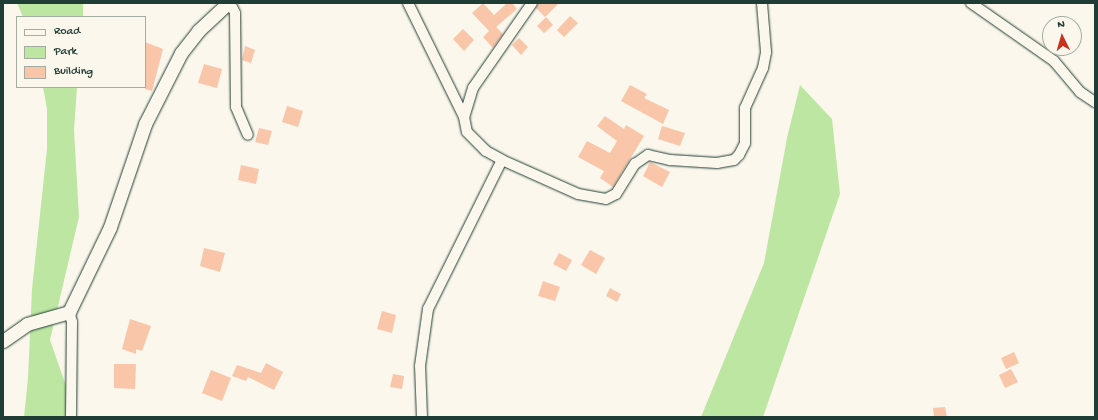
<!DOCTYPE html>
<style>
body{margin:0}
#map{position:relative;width:1098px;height:420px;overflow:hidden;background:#fbf7ec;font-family:"Gochi Hand",sans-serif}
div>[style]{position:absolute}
.green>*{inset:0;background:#bde6a2}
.building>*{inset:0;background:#f9c6aa}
.roads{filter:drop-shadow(0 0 1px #1f3d34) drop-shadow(0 0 1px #1f3d34)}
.minor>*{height:10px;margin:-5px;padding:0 5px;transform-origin:5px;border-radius:5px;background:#fbf7ec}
.tertiary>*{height:13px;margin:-6.5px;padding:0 6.5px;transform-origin:6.5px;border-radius:6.5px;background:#fbf7ec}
span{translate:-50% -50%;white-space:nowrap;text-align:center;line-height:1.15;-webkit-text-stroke:3px #fbf7ec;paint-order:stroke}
.frame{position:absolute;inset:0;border:4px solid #1f3d34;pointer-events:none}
.legend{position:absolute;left:16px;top:16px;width:130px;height:72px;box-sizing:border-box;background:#fbf7ec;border:1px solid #a3ada2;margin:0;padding:5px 7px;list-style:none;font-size:12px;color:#1f3d34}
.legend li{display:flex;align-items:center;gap:8px;height:20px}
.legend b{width:20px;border:1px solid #a3ada2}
.north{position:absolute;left:1042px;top:16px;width:40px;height:40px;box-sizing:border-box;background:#fbf7ec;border:1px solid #a3ada2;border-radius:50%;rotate:355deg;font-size:11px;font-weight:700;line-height:16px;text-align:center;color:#1f3d34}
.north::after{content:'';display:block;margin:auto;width:14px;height:18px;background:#c8321e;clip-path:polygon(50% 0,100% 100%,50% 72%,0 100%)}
</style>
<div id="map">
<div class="green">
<div style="clip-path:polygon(17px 3px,83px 3px,83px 17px,23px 17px)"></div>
<div style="clip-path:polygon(800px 85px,832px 119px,840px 194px,763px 417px,701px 417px,764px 263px,787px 138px)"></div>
<div style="clip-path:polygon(43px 87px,77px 87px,74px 130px,79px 217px,50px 340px,77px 417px,24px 417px,28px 378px,32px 289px,47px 149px,47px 109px)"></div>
</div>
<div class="building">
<div style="clip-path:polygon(483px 3px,494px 15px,507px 3px,512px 3px,517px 9px,496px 27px,503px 34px,493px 48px,483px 37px,489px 31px,472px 13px)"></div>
<div style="clip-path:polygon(538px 3px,559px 3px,545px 17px,536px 8px)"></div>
<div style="clip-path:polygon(570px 16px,578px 23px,564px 37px,557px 30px)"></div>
<div style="clip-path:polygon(546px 17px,553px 25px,544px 33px,537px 26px)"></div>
<div style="clip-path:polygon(463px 29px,474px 40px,464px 51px,453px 39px)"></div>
<div style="clip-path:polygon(519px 38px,528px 47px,521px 55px,512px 45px)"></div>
<div style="clip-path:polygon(145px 42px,163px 49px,152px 91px,145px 89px)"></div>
<div style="clip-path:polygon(245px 46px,255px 50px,251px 63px,242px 60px)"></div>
<div style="clip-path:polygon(204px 64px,222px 69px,217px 88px,198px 83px)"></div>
<div style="clip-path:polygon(630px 85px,647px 94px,644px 98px,669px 110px,663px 124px,621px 101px)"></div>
<div style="clip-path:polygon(287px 106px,303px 111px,298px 127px,282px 122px)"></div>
<div style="clip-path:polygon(605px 116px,624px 129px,626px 125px,644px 136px,613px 187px,600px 178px,604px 171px,578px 157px,587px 141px,610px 153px,617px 141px,597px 126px)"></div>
<div style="clip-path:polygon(662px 126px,685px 133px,680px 146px,658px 139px)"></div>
<div style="clip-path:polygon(259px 128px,272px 131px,268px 145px,255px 142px)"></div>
<div style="clip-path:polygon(650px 162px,670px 172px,662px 187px,643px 176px)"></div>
<div style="clip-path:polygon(241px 165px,259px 169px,256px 184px,238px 180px)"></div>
<div style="clip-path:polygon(204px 248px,225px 253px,220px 272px,200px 266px)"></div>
<div style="clip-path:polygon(590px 250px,605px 258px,596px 274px,581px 265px)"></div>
<div style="clip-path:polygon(559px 253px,572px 260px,566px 271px,553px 264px)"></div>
<div style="clip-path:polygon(543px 281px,560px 287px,555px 301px,538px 296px)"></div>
<div style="clip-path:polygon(610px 288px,621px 294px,617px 302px,606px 296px)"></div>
<div style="clip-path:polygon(382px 311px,396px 315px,392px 333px,377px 329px)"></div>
<div style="clip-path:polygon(130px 319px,151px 326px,142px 351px,136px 349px,136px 354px,122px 349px)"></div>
<div style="clip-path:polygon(1014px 352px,1019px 363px,1006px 369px,1001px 358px)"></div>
<div style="clip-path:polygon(266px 363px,283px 372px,274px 390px,248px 377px,246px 381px,232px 376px,237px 365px,261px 373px)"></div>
<div style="clip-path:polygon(114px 364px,136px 364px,135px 389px,114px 388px)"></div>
<div style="clip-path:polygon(1011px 369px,1018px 382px,1005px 388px,999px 375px)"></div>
<div style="clip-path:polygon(211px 370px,231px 378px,222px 401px,202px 393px)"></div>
<div style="clip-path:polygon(393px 374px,404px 376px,402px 389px,390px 387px)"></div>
<div style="clip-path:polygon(945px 407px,947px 417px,934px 417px,933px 408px)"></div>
</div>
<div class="roads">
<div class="minor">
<div style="left:230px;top:3px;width:11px;rotate:63deg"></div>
<div style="left:235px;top:13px;width:94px;rotate:89.4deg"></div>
<div style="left:236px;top:107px;width:30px;rotate:67deg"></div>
<div style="left:408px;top:3px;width:127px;rotate:63.8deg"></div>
<div style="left:532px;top:3px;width:103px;rotate:124.8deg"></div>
<div style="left:473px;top:88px;width:30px;rotate:107deg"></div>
<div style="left:464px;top:117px;width:15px;rotate:79deg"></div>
<div style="left:467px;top:132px;width:27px;rotate:45deg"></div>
<div style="left:486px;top:151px;width:18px;rotate:29deg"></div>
<div style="left:502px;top:160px;width:83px;rotate:24.1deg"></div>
<div style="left:578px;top:194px;width:28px;rotate:10deg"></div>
<div style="left:606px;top:199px;width:11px;rotate:-27deg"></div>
<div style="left:616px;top:194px;width:36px;rotate:-58deg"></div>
<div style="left:635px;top:164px;width:16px;rotate:-35deg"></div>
<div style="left:648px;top:155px;width:23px;rotate:13deg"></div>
<div style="left:670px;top:160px;width:47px;rotate:3.7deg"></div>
<div style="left:717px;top:163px;width:17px;rotate:-10deg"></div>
<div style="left:734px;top:160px;width:7px;rotate:-45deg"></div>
<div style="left:739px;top:155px;width:13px;rotate:-63deg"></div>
<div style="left:745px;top:143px;width:35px;rotate:-90deg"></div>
<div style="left:745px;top:108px;width:44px;rotate:-65.8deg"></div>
<div style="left:763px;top:68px;width:16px;rotate:-79deg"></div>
<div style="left:766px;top:52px;width:49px;rotate:-94.7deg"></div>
<div style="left:971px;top:3px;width:101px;rotate:34.9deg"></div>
<div style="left:1054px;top:61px;width:40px;rotate:50deg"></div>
<div style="left:1080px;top:92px;width:18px;rotate:34deg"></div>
<div style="left:69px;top:312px;width:10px;rotate:73deg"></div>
<div style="left:72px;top:322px;width:95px;rotate:90.6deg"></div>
<div style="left:422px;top:417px;width:51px;rotate:-92.2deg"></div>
<div style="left:420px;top:366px;width:58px;rotate:-82deg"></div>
<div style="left:428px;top:309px;width:166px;rotate:-63.6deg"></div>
</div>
<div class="tertiary">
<div style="left:3px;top:341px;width:29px;rotate:-35deg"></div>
<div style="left:27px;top:324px;width:44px;rotate:-15.9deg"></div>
<div style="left:69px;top:312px;width:94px;rotate:-64.2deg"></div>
<div style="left:110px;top:227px;width:109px;rotate:-71.2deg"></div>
<div style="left:145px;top:124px;width:80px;rotate:-63.1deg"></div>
<div style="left:181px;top:53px;width:28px;rotate:-52deg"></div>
<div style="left:198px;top:31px;width:41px;rotate:-43deg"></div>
</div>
</div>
<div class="frame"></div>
<ul class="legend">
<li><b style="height:5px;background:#fbf7ec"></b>Road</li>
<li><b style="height:11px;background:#bde6a2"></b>Park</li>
<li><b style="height:11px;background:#f9c6aa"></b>Building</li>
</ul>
<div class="north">N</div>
</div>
